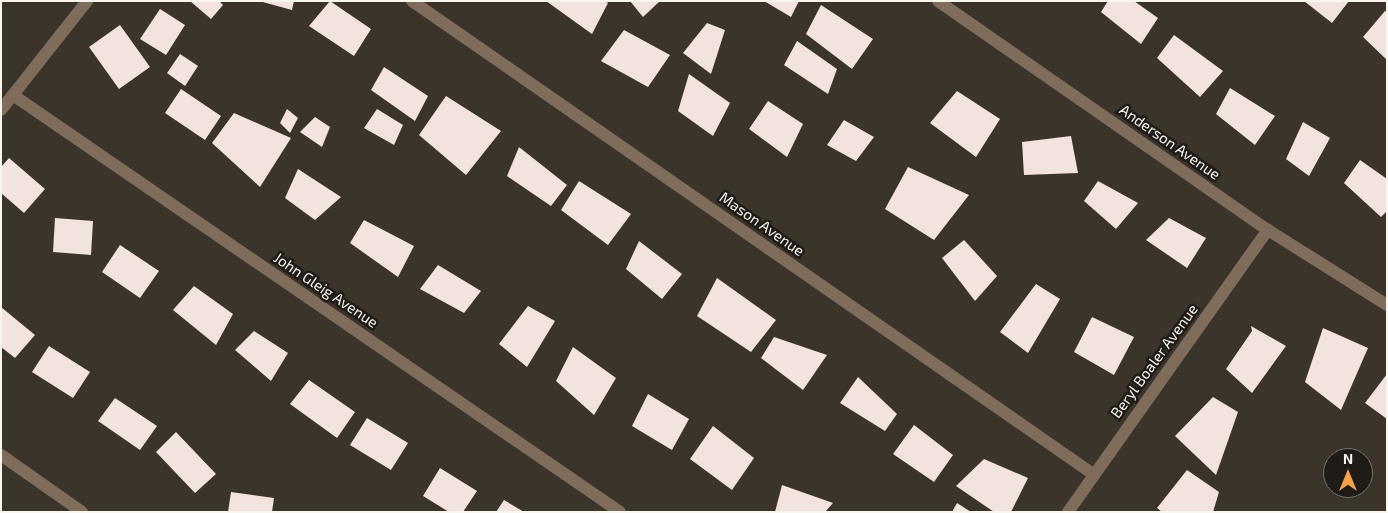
<!DOCTYPE html>
<style>
body{margin:0}
#map{position:relative;width:1388px;height:513px;overflow:hidden;background:#3a342b;font-family:"Exo 2",sans-serif}
div>[style]{position:absolute}
.building>*{inset:0;background:#f2e3df}
.minor>*{height:12px;margin:-6px;padding:0 6px;transform-origin:6px;border-radius:6px;background:#806c5a}
span{translate:-50% -50%;white-space:nowrap;text-align:center;line-height:1.15;-webkit-text-stroke:5px #1f1c18;paint-order:stroke}
.street-label{font-size:15px;color:#f8f4ee}
.frame{position:absolute;inset:0;border:2px solid #f8f4ee;pointer-events:none}
.north{position:absolute;left:1323px;top:448px;width:50px;height:50px;box-sizing:border-box;background:#1f1c18;border:1px solid #76726e;border-radius:50%;rotate:0deg;font-size:14px;font-weight:700;line-height:20px;text-align:center;color:#f8f4ee}
.north::after{content:'';display:block;margin:auto;width:18px;height:22px;background:#f8a14b;clip-path:polygon(50% 0,100% 100%,50% 72%,0 100%)}
</style>
<div id="map">
<div class="building">
<div style="clip-path:polygon(190px 1px,219px 1px,223px 5px,211px 19px)"></div>
<div style="clip-path:polygon(259px 1px,294px 1px,292px 10px)"></div>
<div style="clip-path:polygon(330px 1px,371px 29px,354px 56px,309px 26px)"></div>
<div style="clip-path:polygon(546px 1px,605px 1px,608px 3px,592px 34px)"></div>
<div style="clip-path:polygon(630px 1px,660px 1px,643px 17px)"></div>
<div style="clip-path:polygon(764px 1px,799px 1px,791px 17px)"></div>
<div style="clip-path:polygon(1108px 1px,1134px 1px,1158px 18px,1141px 44px,1101px 12px)"></div>
<div style="clip-path:polygon(1304px 1px,1349px 1px,1332px 23px)"></div>
<div style="clip-path:polygon(821px 5px,873px 39px,852px 69px,806px 34px)"></div>
<div style="clip-path:polygon(160px 9px,185px 25px,166px 55px,140px 39px)"></div>
<div style="clip-path:polygon(1385px 11px,1387px 12px,1387px 60px,1363px 37px)"></div>
<div style="clip-path:polygon(707px 23px,725px 30px,711px 74px,683px 53px)"></div>
<div style="clip-path:polygon(120px 25px,150px 67px,119px 89px,89px 47px)"></div>
<div style="clip-path:polygon(624px 30px,670px 55px,648px 87px,601px 61px)"></div>
<div style="clip-path:polygon(1174px 35px,1223px 71px,1200px 97px,1157px 58px)"></div>
<div style="clip-path:polygon(797px 41px,837px 69px,828px 94px,784px 65px)"></div>
<div style="clip-path:polygon(180px 54px,198px 66px,185px 86px,167px 73px)"></div>
<div style="clip-path:polygon(384px 67px,428px 96px,415px 121px,371px 90px)"></div>
<div style="clip-path:polygon(689px 74px,730px 103px,713px 136px,678px 111px)"></div>
<div style="clip-path:polygon(1230px 88px,1275px 116px,1255px 145px,1216px 114px)"></div>
<div style="clip-path:polygon(181px 89px,221px 116px,205px 140px,165px 113px)"></div>
<div style="clip-path:polygon(957px 91px,1000px 119px,976px 157px,930px 123px)"></div>
<div style="clip-path:polygon(446px 96px,501px 131px,466px 175px,419px 135px)"></div>
<div style="clip-path:polygon(768px 101px,803px 124px,787px 157px,749px 129px)"></div>
<div style="clip-path:polygon(287px 109px,298px 118px,290px 133px,280px 123px)"></div>
<div style="clip-path:polygon(377px 109px,403px 125px,394px 145px,364px 128px)"></div>
<div style="clip-path:polygon(234px 113px,291px 138px,260px 187px,212px 143px)"></div>
<div style="clip-path:polygon(315px 117px,330px 127px,322px 147px,300px 132px)"></div>
<div style="clip-path:polygon(844px 120px,874px 137px,856px 161px,827px 145px)"></div>
<div style="clip-path:polygon(1303px 122px,1330px 138px,1309px 176px,1286px 159px)"></div>
<div style="clip-path:polygon(1071px 136px,1078px 173px,1024px 175px,1022px 142px)"></div>
<div style="clip-path:polygon(519px 147px,567px 185px,551px 206px,507px 176px)"></div>
<div style="clip-path:polygon(9px 158px,45px 189px,24px 213px,1px 193px,1px 167px)"></div>
<div style="clip-path:polygon(1360px 160px,1387px 179px,1387px 211px,1381px 217px,1344px 183px)"></div>
<div style="clip-path:polygon(908px 167px,969px 195px,934px 240px,885px 209px)"></div>
<div style="clip-path:polygon(298px 169px,341px 197px,315px 220px,285px 198px)"></div>
<div style="clip-path:polygon(579px 181px,631px 214px,608px 245px,561px 210px)"></div>
<div style="clip-path:polygon(1098px 181px,1138px 203px,1116px 229px,1084px 201px)"></div>
<div style="clip-path:polygon(55px 218px,93px 221px,91px 255px,53px 252px)"></div>
<div style="clip-path:polygon(1169px 218px,1206px 238px,1187px 268px,1146px 240px)"></div>
<div style="clip-path:polygon(364px 220px,414px 246px,398px 277px,350px 243px)"></div>
<div style="clip-path:polygon(964px 240px,997px 276px,975px 301px,942px 258px)"></div>
<div style="clip-path:polygon(639px 241px,682px 274px,662px 299px,626px 269px)"></div>
<div style="clip-path:polygon(120px 245px,159px 271px,140px 298px,102px 272px)"></div>
<div style="clip-path:polygon(438px 265px,481px 291px,464px 313px,420px 289px)"></div>
<div style="clip-path:polygon(717px 278px,776px 320px,751px 352px,697px 316px)"></div>
<div style="clip-path:polygon(1036px 284px,1060px 299px,1028px 353px,1000px 332px)"></div>
<div style="clip-path:polygon(194px 286px,233px 314px,216px 345px,173px 310px)"></div>
<div style="clip-path:polygon(528px 306px,555px 321px,527px 367px,499px 344px)"></div>
<div style="clip-path:polygon(1px 307px,35px 335px,15px 358px,1px 347px)"></div>
<div style="clip-path:polygon(1092px 317px,1134px 337px,1114px 375px,1074px 352px)"></div>
<div style="clip-path:polygon(1251px 326px,1286px 346px,1252px 393px,1226px 369px,1252px 331px)"></div>
<div style="clip-path:polygon(1323px 328px,1368px 348px,1341px 410px,1305px 382px)"></div>
<div style="clip-path:polygon(254px 331px,288px 353px,271px 381px,235px 350px)"></div>
<div style="clip-path:polygon(774px 337px,827px 355px,803px 390px,761px 358px)"></div>
<div style="clip-path:polygon(49px 346px,90px 372px,73px 398px,32px 372px)"></div>
<div style="clip-path:polygon(573px 347px,616px 378px,594px 415px,556px 381px)"></div>
<div style="clip-path:polygon(1387px 374px,1387px 419px,1365px 403px)"></div>
<div style="clip-path:polygon(858px 377px,897px 414px,885px 431px,840px 403px)"></div>
<div style="clip-path:polygon(309px 380px,355px 412px,337px 438px,290px 404px)"></div>
<div style="clip-path:polygon(648px 394px,689px 419px,672px 450px,632px 426px)"></div>
<div style="clip-path:polygon(1213px 397px,1238px 412px,1216px 475px,1175px 436px)"></div>
<div style="clip-path:polygon(115px 398px,157px 426px,140px 450px,98px 421px)"></div>
<div style="clip-path:polygon(367px 418px,408px 443px,391px 470px,350px 445px)"></div>
<div style="clip-path:polygon(914px 425px,953px 455px,934px 482px,893px 454px)"></div>
<div style="clip-path:polygon(713px 426px,754px 458px,732px 490px,690px 459px)"></div>
<div style="clip-path:polygon(176px 432px,216px 474px,195px 493px,156px 452px)"></div>
<div style="clip-path:polygon(984px 459px,1028px 478px,1011px 512px,994px 512px,956px 486px)"></div>
<div style="clip-path:polygon(440px 468px,477px 491px,463px 512px,449px 512px,423px 496px)"></div>
<div style="clip-path:polygon(1187px 470px,1219px 492px,1213px 512px,1162px 512px,1157px 508px)"></div>
<div style="clip-path:polygon(782px 485px,833px 503px,825px 512px,775px 512px)"></div>
<div style="clip-path:polygon(231px 492px,274px 498px,272px 512px,228px 512px)"></div>
<div style="clip-path:polygon(504px 500px,524px 512px,496px 512px)"></div>
<div style="clip-path:polygon(957px 503px,971px 512px,952px 512px)"></div>
</div>
<div class="minor">
<div style="left:412px;top:1px;width:829px;rotate:34.78deg"></div>
<div style="left:938px;top:1px;width:402px;rotate:34.8deg"></div>
<div style="left:1268px;top:230px;width:141px;rotate:32.2deg"></div>
<div style="left:13px;top:95px;width:736px;rotate:34.49deg"></div>
<div style="left:1px;top:110px;width:139px;rotate:-51.7deg"></div>
<div style="left:1px;top:455px;width:99px;rotate:35.1deg"></div>
<div style="left:1068px;top:512px;width:346px;rotate:-54.7deg"></div>
</div>
<div class="street-label">
<span style="left:1170px;top:142px;rotate:35deg">Anderson Avenue</span>
<span style="left:762px;top:224px;rotate:35deg">Mason Avenue</span>
<span style="left:326px;top:290px;rotate:34deg">John Gleig Avenue</span>
<span style="left:1154px;top:361px;rotate:-54deg">Beryl Boaler Avenue</span>
</div>
<div class="frame"></div>
<div class="north">N</div>
</div>
